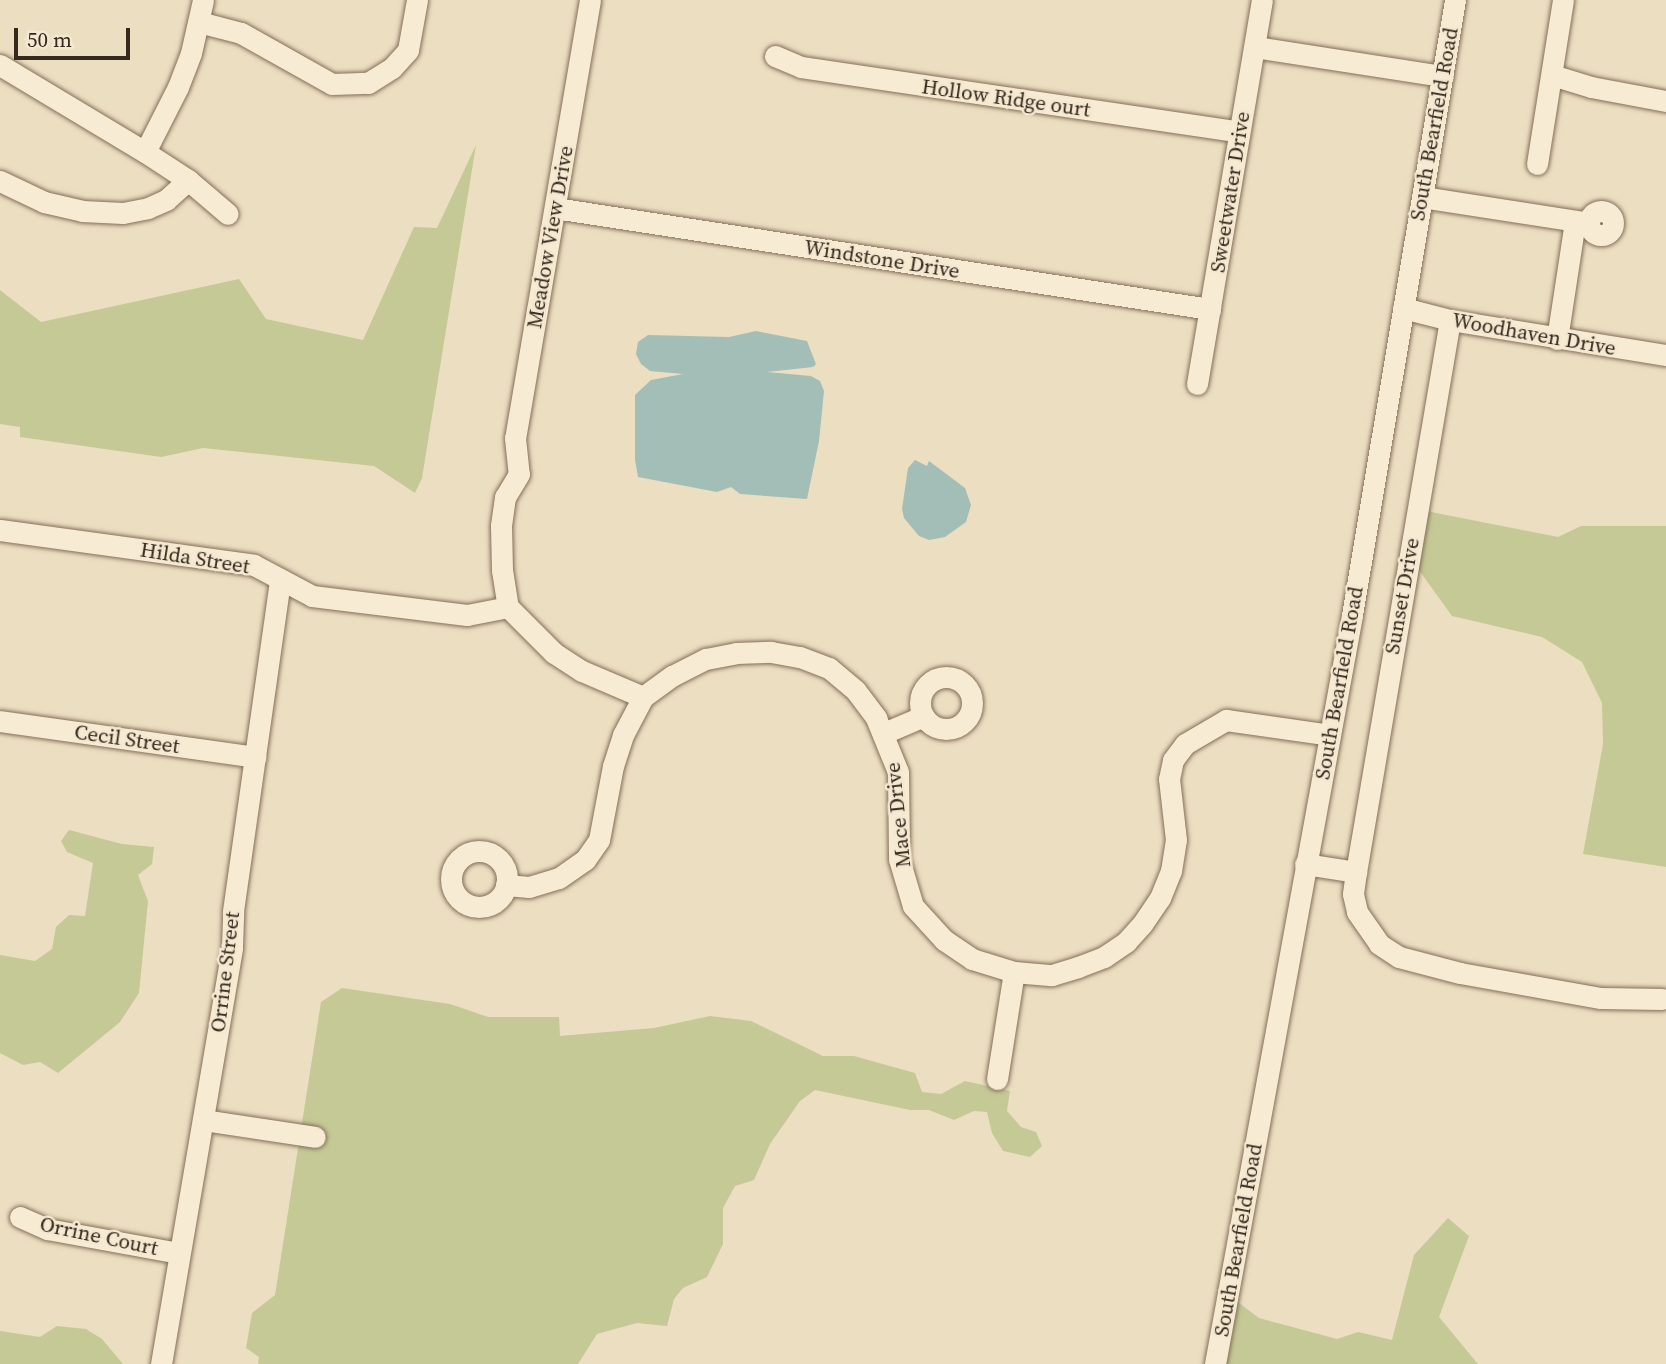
<!DOCTYPE html>
<style>
body{margin:0}
#map{position:relative;width:1666px;height:1364px;overflow:hidden;background:#ecdec1;font-family:"Source Serif 4",serif}
div>[style]{position:absolute}
.green>*{inset:0;background:#c5c996}
.water>*{inset:0;background:#a3beb6}
.roads{filter:drop-shadow(0 0 2px #846f59) drop-shadow(0 0 2px #846f59)}
.minor>*{height:21px;margin:-10.5px;padding:0 10.5px;transform-origin:10.5px;border-radius:10.5px;background:#f7ebd4}
.minor>.ring{margin:-10.5px;padding:0;box-sizing:content-box;background:none;border:21px solid #f7ebd4;border-radius:50%}
span{translate:-50% -50%;white-space:nowrap;text-align:center;line-height:1.15;-webkit-text-stroke:5px #f4e8d0;paint-order:stroke}
.street-label{font-size:21px;color:#35281d}
.scale{position:absolute;left:14px;top:28px;width:116px;height:32px;box-sizing:border-box;border:4px solid #35281d;border-top:0;padding-left:9px;font-size:21px;line-height:24px;white-space:nowrap;color:#35281d;-webkit-text-stroke:5px #f4e8d0;paint-order:stroke}
</style>
<div id="map">
<div class="green">
<div style="clip-path:polygon(476px 145px,422px 478px,415px 493px,374px 466px,203px 448px,161px 457px,20px 437px,20px 427px,0 424px,0 290px,41px 322px,239px 279px,266px 319px,363px 340px,414px 227px,437px 228px)"></div>
<div style="clip-path:polygon(1426px 511px,1558px 537px,1581px 526px,1666px 526px,1666px 867px,1583px 854px,1603px 744px,1602px 703px,1582px 662px,1542px 637px,1452px 616px,1416px 566px)"></div>
<div style="clip-path:polygon(69px 830px,122px 844px,154px 847px,152px 864px,138px 875px,148px 901px,139px 993px,120px 1022px,58px 1073px,40px 1062px,23px 1065px,0 1053px,0 955px,35px 961px,52px 949px,56px 927px,69px 915px,85px 916px,93px 863px,67px 852px,61px 841px)"></div>
<div style="clip-path:polygon(342px 988px,450px 1004px,488px 1017px,559px 1017px,560px 1036px,654px 1028px,710px 1016px,751px 1021px,823px 1056px,854px 1056px,915px 1073px,922px 1092px,941px 1094px,965px 1081px,1010px 1091px,1007px 1111px,1021px 1127px,1036px 1132px,1042px 1146px,1030px 1157px,1003px 1151px,992px 1133px,987px 1112px,974px 1111px,954px 1120px,929px 1110px,910px 1110px,815px 1090px,800px 1101px,770px 1144px,754px 1180px,735px 1186px,723px 1208px,723px 1244px,707px 1277px,683px 1288px,674px 1299px,667px 1326px,637px 1323px,597px 1334px,578px 1364px,258px 1364px,259px 1357px,246px 1348px,252px 1313px,275px 1295px,321px 1002px)"></div>
<div style="clip-path:polygon(1448px 1218px,1469px 1236px,1439px 1317px,1478px 1364px,1223px 1364px,1235px 1300px,1259px 1318px,1337px 1339px,1358px 1332px,1392px 1340px,1414px 1255px)"></div>
<div style="clip-path:polygon(57px 1326px,86px 1329px,102px 1339px,123px 1364px,0 1364px,0 1331px,40px 1337px)"></div>
</div>
<div class="water">
<div style="clip-path:polygon(756px 331px,807px 341px,816px 364px,813px 367px,767px 372px,811px 376px,820px 381px,824px 391px,819px 441px,807px 499px,740px 494px,731px 487px,717px 492px,638px 477px,635px 460px,635px 395px,651px 380px,683px 374px,650px 371px,641px 364px,636px 354px,638px 342px,648px 335px,729px 337px)"></div>
<div style="clip-path:polygon(915px 460px,927px 466px,929px 461px,965px 488px,971px 505px,966px 522px,945px 537px,929px 540px,919px 536px,904px 518px,902px 509px,908px 468px)"></div>
</div>
<div class="roads">
<div class="minor">
<div style="left:590px;top:0;width:444px;rotate:99.7deg"></div>
<div style="left:515px;top:438px;width:36px;rotate:84deg"></div>
<div style="left:519px;top:474px;width:27px;rotate:121deg"></div>
<div style="left:505px;top:497px;width:29px;rotate:98deg"></div>
<div style="left:501px;top:526px;width:44px;rotate:88.7deg"></div>
<div style="left:502px;top:570px;width:37px;rotate:81deg"></div>
<div style="left:508px;top:607px;width:65px;rotate:45deg"></div>
<div style="left:554px;top:653px;width:33px;rotate:33deg"></div>
<div style="left:582px;top:671px;width:66px;rotate:23.1deg"></div>
<div style="left:199px;top:22px;width:43px;rotate:14.7deg"></div>
<div style="left:241px;top:33px;width:104px;rotate:29.3deg"></div>
<div style="left:332px;top:84px;width:36px;rotate:-2deg"></div>
<div style="left:368px;top:83px;width:28px;rotate:-32deg"></div>
<div style="left:392px;top:68px;width:24px;rotate:-48deg"></div>
<div style="left:408px;top:50px;width:51px;rotate:-79.8deg"></div>
<div style="left:1255px;top:47px;width:190px;rotate:8.8deg"></div>
<div style="left:775px;top:56px;width:28px;rotate:23deg"></div>
<div style="left:801px;top:67px;width:443px;rotate:8.4deg"></div>
<div style="left:0;top:65px;width:169px;rotate:31deg"></div>
<div style="left:145px;top:152px;width:51px;rotate:33.1deg"></div>
<div style="left:188px;top:180px;width:52px;rotate:40.4deg"></div>
<div style="left:1552px;top:75px;width:41px;rotate:17.1deg"></div>
<div style="left:1591px;top:87px;width:76px;rotate:10.6deg"></div>
<div style="left:145px;top:152px;width:73px;rotate:-63.1deg"></div>
<div style="left:178px;top:87px;width:36px;rotate:-69deg"></div>
<div style="left:191px;top:53px;width:54px;rotate:-77.2deg"></div>
<div style="left:1537px;top:164px;width:166px;rotate:-81deg"></div>
<div style="left:0;top:181px;width:49px;rotate:25.5deg"></div>
<div style="left:44px;top:202px;width:39px;rotate:13deg"></div>
<div style="left:82px;top:211px;width:41px;rotate:2.8deg"></div>
<div style="left:123px;top:213px;width:25px;rotate:-11deg"></div>
<div style="left:148px;top:208px;width:20px;rotate:-24deg"></div>
<div style="left:166px;top:200px;width:30px;rotate:-42deg"></div>
<div style="left:1422px;top:197px;width:169px;rotate:8.8deg"></div>
<div style="left:555px;top:208px;width:663px;rotate:8.77deg"></div>
<div class="ring" style="left:1589px;top:211px;width:3px;height:3px"></div>
<div style="left:1403px;top:308px;width:49px;rotate:14.3deg"></div>
<div style="left:1450px;top:320px;width:219px;rotate:9.2deg"></div>
<div style="left:1450px;top:320px;width:560px;rotate:99.66deg"></div>
<div style="left:1356px;top:872px;width:22px;rotate:98deg"></div>
<div style="left:1353px;top:894px;width:18px;rotate:77deg"></div>
<div style="left:1357px;top:912px;width:39px;rotate:55deg"></div>
<div style="left:1379px;top:944px;width:24px;rotate:33deg"></div>
<div style="left:1399px;top:957px;width:63px;rotate:14.7deg"></div>
<div style="left:1460px;top:973px;width:143px;rotate:10.1deg"></div>
<div style="left:1601px;top:998px;width:61px;rotate:0.9deg"></div>
<div style="left:1557px;top:339px;width:118px;rotate:-81.3deg"></div>
<div style="left:1197px;top:384px;width:389px;rotate:-80.4deg"></div>
<div style="left:0;top:530px;width:256px;rotate:7.8deg"></div>
<div style="left:254px;top:565px;width:66px;rotate:28.1deg"></div>
<div style="left:312px;top:596px;width:156px;rotate:7deg"></div>
<div style="left:467px;top:615px;width:42px;rotate:-11deg"></div>
<div class="ring" style="left:920px;top:677px;width:31px;height:31px"></div>
<div style="left:0;top:721px;width:258px;rotate:8deg"></div>
<div style="left:884px;top:733px;width:43px;rotate:-23deg"></div>
<div class="ring" style="left:451px;top:851px;width:35px;height:35px"></div>
<div style="left:1305px;top:864px;width:52px;rotate:8.9deg"></div>
<div style="left:506px;top:885px;width:23px;rotate:5deg"></div>
<div style="left:529px;top:887px;width:31px;rotate:-17deg"></div>
<div style="left:559px;top:878px;width:32px;rotate:-35deg"></div>
<div style="left:585px;top:860px;width:24px;rotate:-55deg"></div>
<div style="left:599px;top:840px;width:75px;rotate:-79.3deg"></div>
<div style="left:613px;top:766px;width:33px;rotate:-72deg"></div>
<div style="left:623px;top:735px;width:43px;rotate:-62.2deg"></div>
<div style="left:643px;top:697px;width:36px;rotate:-36deg"></div>
<div style="left:672px;top:676px;width:38px;rotate:-27deg"></div>
<div style="left:706px;top:659px;width:31px;rotate:-11deg"></div>
<div style="left:736px;top:653px;width:35px;rotate:-2deg"></div>
<div style="left:771px;top:652px;width:29px;rotate:10deg"></div>
<div style="left:800px;top:657px;width:31px;rotate:21deg"></div>
<div style="left:829px;top:668px;width:35px;rotate:40deg"></div>
<div style="left:856px;top:691px;width:34px;rotate:53deg"></div>
<div style="left:876px;top:718px;width:58px;rotate:67.8deg"></div>
<div style="left:898px;top:772px;width:87px;rotate:89.3deg"></div>
<div style="left:899px;top:859px;width:49px;rotate:73.4deg"></div>
<div style="left:913px;top:906px;width:46px;rotate:47.6deg"></div>
<div style="left:944px;top:940px;width:34px;rotate:34deg"></div>
<div style="left:972px;top:959px;width:44px;rotate:17.2deg"></div>
<div style="left:1014px;top:972px;width:38px;rotate:5deg"></div>
<div style="left:1052px;top:975px;width:27px;rotate:-17deg"></div>
<div style="left:1078px;top:967px;width:28px;rotate:-21deg"></div>
<div style="left:1104px;top:957px;width:27px;rotate:-34deg"></div>
<div style="left:1126px;top:942px;width:25px;rotate:-48deg"></div>
<div style="left:1143px;top:923px;width:30px;rotate:-56deg"></div>
<div style="left:1160px;top:898px;width:29px;rotate:-68deg"></div>
<div style="left:1171px;top:871px;width:31px;rotate:-81deg"></div>
<div style="left:1176px;top:840px;width:61px;rotate:-96.5deg"></div>
<div style="left:1169px;top:779px;width:19px;rotate:-78deg"></div>
<div style="left:1173px;top:760px;width:20px;rotate:-53deg"></div>
<div style="left:1185px;top:744px;width:48px;rotate:-30.3deg"></div>
<div style="left:1226px;top:720px;width:105px;rotate:8.2deg"></div>
<div style="left:997px;top:1079px;width:108px;rotate:-81deg"></div>
<div style="left:203px;top:1120px;width:113px;rotate:8.6deg"></div>
<div style="left:20px;top:1217px;width:30px;rotate:24deg"></div>
<div style="left:47px;top:1229px;width:134px;rotate:10.3deg"></div>
<div style="left:161px;top:1364px;width:423px;rotate:-80.3deg"></div>
<div style="left:232px;top:947px;width:36px;rotate:-88deg"></div>
<div style="left:233px;top:911px;width:335px;rotate:-81.9deg"></div>
<div style="left:1215px;top:1364px;width:761px;rotate:-79.63deg"></div>
<div style="left:1352px;top:615px;width:624px;rotate:-80.49deg"></div>
</div>
</div>
<div class="street-label">
<span style="left:1006px;top:98px;rotate:8deg">Hollow Ridge ourt</span>
<span style="left:1434px;top:124px;rotate:-80deg">South Bearfield Road</span>
<span style="left:1230px;top:192px;rotate:-81deg">Sweetwater Drive</span>
<span style="left:550px;top:237px;rotate:-80deg">Meadow View Drive</span>
<span style="left:882px;top:259px;rotate:9deg">Windstone Drive</span>
<span style="left:1534px;top:334px;rotate:10deg">Woodhaven Drive</span>
<span style="left:195px;top:558px;rotate:9deg">Hilda Street</span>
<span style="left:1402px;top:596px;rotate:-80deg">Sunset Drive</span>
<span style="left:1339px;top:683px;rotate:-80deg">South Bearfield Road</span>
<span style="left:127px;top:739px;rotate:8deg">Cecil Street</span>
<span style="left:898px;top:815px;rotate:-96deg">Mace Drive</span>
<span style="left:225px;top:972px;rotate:-83deg">Orrine Street</span>
<span style="left:99px;top:1236px;rotate:12deg">Orrine Court</span>
<span style="left:1238px;top:1240px;rotate:-80deg">South Bearfield Road</span>
</div>
<div class="scale">50 m</div>
</div>
